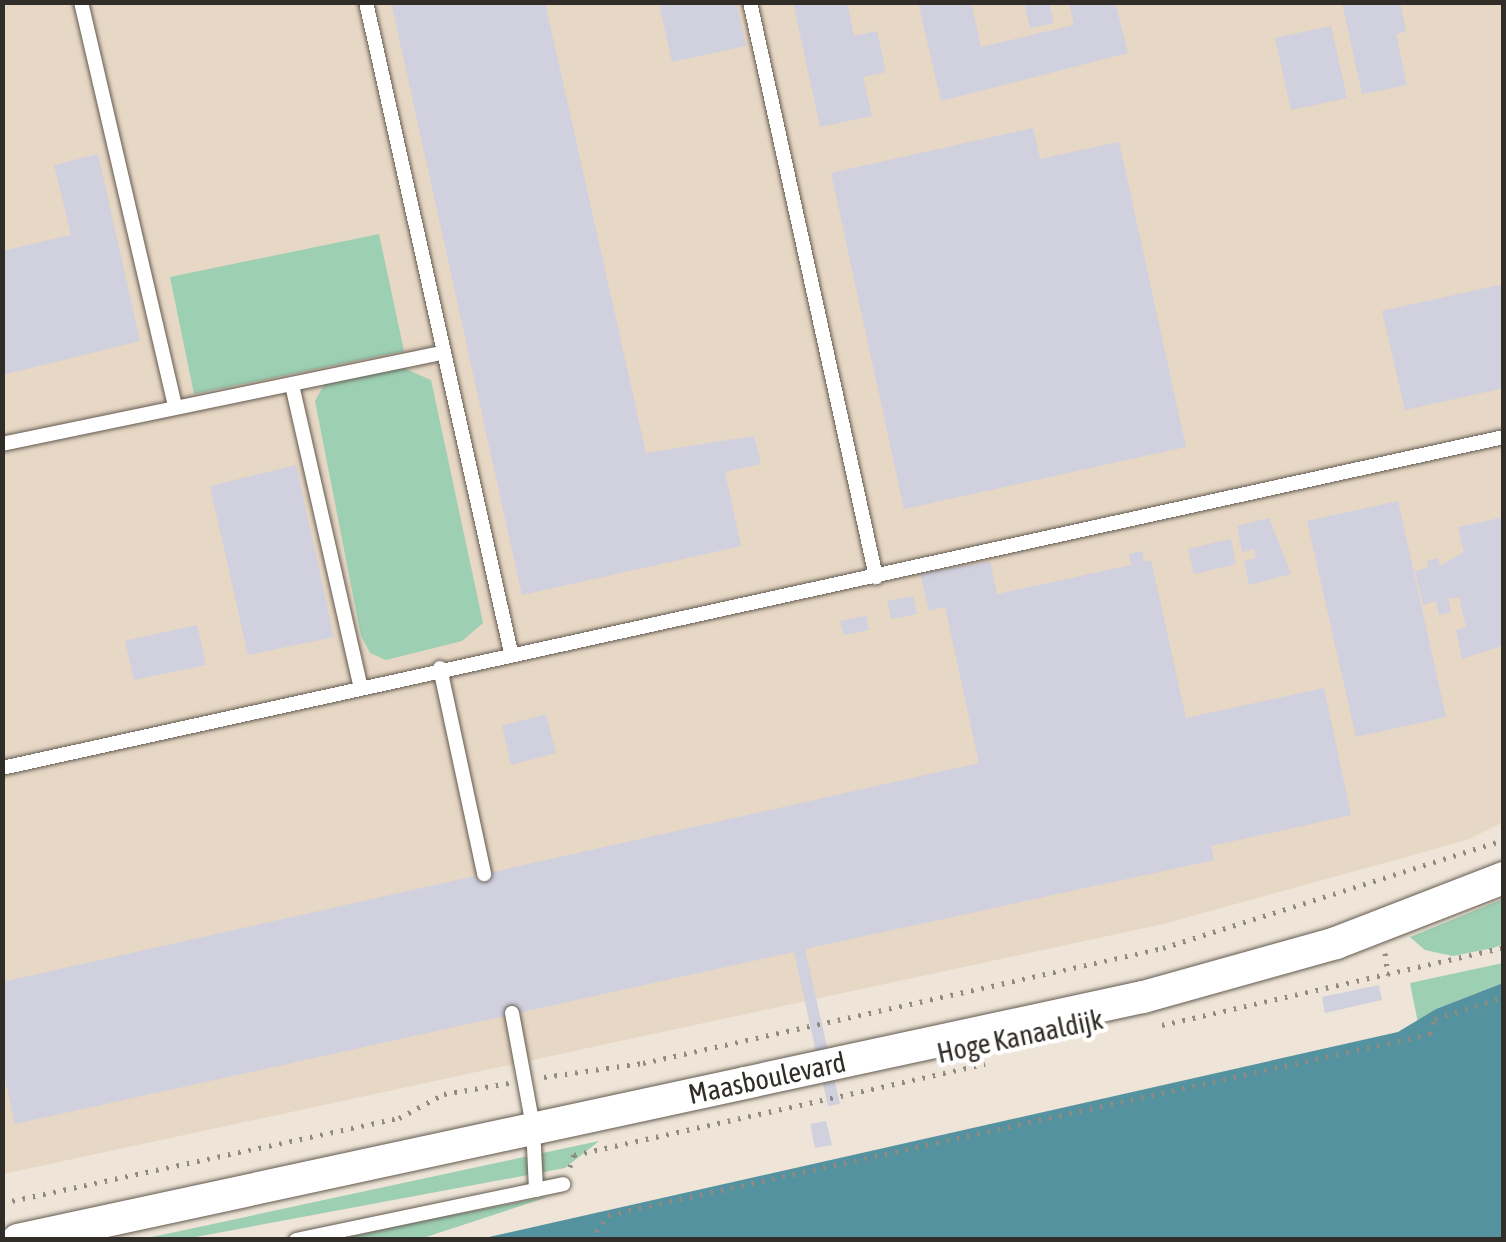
<!DOCTYPE html>
<style>
body{margin:0}
#map{position:relative;width:1506px;height:1242px;overflow:hidden;background:#eee4d7;font-family:"Asap Condensed",sans-serif}
div>[style]{position:absolute}
.built>*{inset:0;background:#e7d7c5}
.green>*{inset:0;background:#9dcfb3}
.water>*{inset:0;background:#5592a0}
.building>*{inset:0;background:#d0d0df}
.path>*{height:5px;margin-top:-2.5px;transform-origin:0;background:repeating-linear-gradient(90deg,#918a81 0 2.5px,transparent 0 10.5px)}
.roads{filter:drop-shadow(0 0 2px #635a50) drop-shadow(0 0 2px #635a50)}
.service>*{height:14px;margin:-7px;padding:0 7px;transform-origin:7px;border-radius:7px;background:#fff}
.tertiary>*{height:32px;margin:-16px;padding:0 16px;transform-origin:16px;border-radius:16px;background:#fff}
span{translate:-50% -50%;white-space:nowrap;text-align:center;line-height:1.15;-webkit-text-stroke:9px #fff;paint-order:stroke}
.street-label{font-size:28px;color:#302c27}
.frame{position:absolute;inset:0;border:5px solid #302c27;pointer-events:none}
</style>
<div id="map">
<div class="built">
<div style="clip-path:polygon(3px 3px,1503px 3px,1503px 822px,1467px 840px,1163px 924px,3px 1174px)"></div>
</div>
<div class="green">
<div style="clip-path:polygon(379px 234px,404px 351px,194px 394px,170px 277px)"></div>
<div style="clip-path:polygon(399px 366px,431px 380px,483px 623px,462px 641px,386px 660px,370px 653px,361px 636px,315px 401px,325px 383px)"></div>
<div style="clip-path:polygon(1503px 899px,1503px 944px,1493px 948px,1453px 956px,1425px 950px,1410px 937px)"></div>
<div style="clip-path:polygon(1503px 963px,1503px 983px,1436px 1009px,1418px 1023px,1410px 983px)"></div>
<div style="clip-path:polygon(599px 1141px,565px 1168px,185px 1239px,138px 1240px)"></div>
<div style="clip-path:polygon(551px 1196px,420px 1239px,340px 1239px,432px 1219px)"></div>
</div>
<div class="water">
<div style="clip-path:polygon(1503px 983px,1503px 1239px,480px 1239px,1398px 1032px,1436px 1009px)"></div>
</div>
<div class="building">
<div style="clip-path:polygon(391px 2px,545px 2px,646px 453px,754px 436px,761px 464px,725px 472px,741px 546px,522px 595px)"></div>
<div style="clip-path:polygon(659px 2px,736px 2px,746px 46px,672px 62px)"></div>
<div style="clip-path:polygon(793px 2px,847px 2px,854px 36px,877px 31px,886px 72px,863px 77px,872px 116px,820px 127px)"></div>
<div style="clip-path:polygon(918px 2px,971px 2px,981px 47px,1074px 25px,1069px 2px,1115px 2px,1128px 53px,941px 101px)"></div>
<div style="clip-path:polygon(1024px 2px,1049px 2px,1054px 23px,1030px 28px)"></div>
<div style="clip-path:polygon(1342px 2px,1400px 2px,1406px 31px,1396px 34px,1407px 85px,1362px 94px)"></div>
<div style="clip-path:polygon(1331px 26px,1347px 98px,1291px 110px,1275px 38px)"></div>
<div style="clip-path:polygon(1033px 128px,1040px 159px,1119px 142px,1186px 447px,904px 509px,831px 173px)"></div>
<div style="clip-path:polygon(98px 154px,140px 341px,2px 375px,2px 251px,71px 235px,54px 165px)"></div>
<div style="clip-path:polygon(1504px 284px,1504px 388px,1405px 410px,1382px 311px)"></div>
<div style="clip-path:polygon(296px 465px,334px 637px,248px 655px,210px 486px)"></div>
<div style="clip-path:polygon(1398px 501px,1446px 717px,1356px 737px,1307px 521px)"></div>
<div style="clip-path:polygon(1504px 517px,1504px 645px,1462px 659px,1456px 630px,1466px 627px,1459px 597px,1448px 599px,1451px 612px,1439px 615px,1436px 601px,1423px 605px,1415px 571px,1428px 568px,1427px 561px,1438px 558px,1440px 566px,1464px 552px,1458px 527px)"></div>
<div style="clip-path:polygon(1269px 518px,1291px 574px,1249px 585px,1244px 561px,1256px 558px,1254px 549px,1242px 552px,1237px 526px)"></div>
<div style="clip-path:polygon(1231px 539px,1236px 564px,1194px 574px,1188px 549px)"></div>
<div style="clip-path:polygon(1142px 551px,1144px 562px,1151px 560px,1186px 718px,1324px 688px,1351px 815px,1211px 846px,1214px 860px,805px 949px,840px 1104px,828px 1106px,794px 952px,15px 1124px,2px 1066px,2px 982px,979px 763px,945px 607px,929px 611px,920px 573px,990px 562px,997px 594px,1131px 565px,1129px 554px)"></div>
<div style="clip-path:polygon(913px 596px,917px 614px,891px 619px,887px 601px)"></div>
<div style="clip-path:polygon(866px 616px,869px 630px,844px 635px,840px 621px)"></div>
<div style="clip-path:polygon(197px 625px,206px 665px,134px 680px,125px 641px)"></div>
<div style="clip-path:polygon(546px 714px,556px 753px,511px 765px,502px 726px)"></div>
<div style="clip-path:polygon(1379px 985px,1382px 1000px,1325px 1013px,1322px 997px)"></div>
<div style="clip-path:polygon(826px 1121px,832px 1145px,815px 1148px,810px 1124px)"></div>
</div>
<div class="path">
<div style="left:1385px;top:953px;width:22px;rotate:82deg"></div>
<div style="left:1162px;top:1025px;width:351px;rotate:-12.8deg"></div>
<div style="left:544px;top:1077px;width:100px;rotate:-8deg"></div>
<div style="left:643px;top:1063px;width:533px;rotate:-12.47deg"></div>
<div style="left:1163px;top:948px;width:358px;rotate:-17.6deg"></div>
<div style="left:570px;top:1167px;width:13px;rotate:-72deg"></div>
<div style="left:574px;top:1155px;width:421px;rotate:-12.5deg"></div>
<div style="left:2px;top:1203px;width:406px;rotate:-12.1deg"></div>
<div style="left:399px;top:1118px;width:51px;rotate:-28.1deg"></div>
<div style="left:444px;top:1094px;width:66px;rotate:-9.6deg"></div>
<div style="left:590px;top:1240px;width:31px;rotate:-54deg"></div>
<div style="left:608px;top:1215px;width:842px;rotate:-12.42deg"></div>
<div style="left:1430px;top:1034px;width:16px;rotate:-72deg"></div>
<div style="left:1435px;top:1019px;width:72px;rotate:-17.7deg"></div>
</div>
<div class="roads">
<div class="service">
<div style="left:81px;top:2px;width:416px;rotate:76.9deg"></div>
<div style="left:366px;top:2px;width:667px;rotate:77.44deg"></div>
<div style="left:750px;top:2px;width:589px;rotate:77.64deg"></div>
<div style="left:292px;top:385px;width:308px;rotate:77.2deg"></div>
<div style="left:2px;top:444px;width:447px;rotate:-11.7deg"></div>
<div style="left:440px;top:668px;width:211px;rotate:77.9deg"></div>
<div style="left:2px;top:768px;width:1538px;rotate:-12.43deg"></div>
<div style="left:512px;top:1013px;width:115px;rotate:79.5deg"></div>
<div style="left:533px;top:1126px;width:64px;rotate:87.3deg"></div>
<div style="left:296px;top:1240px;width:273px;rotate:-11.8deg"></div>
</div>
<div class="tertiary">
<div style="left:18px;top:1240px;width:1151px;rotate:-12.19deg"></div>
<div style="left:1143px;top:997px;width:200px;rotate:-15.6deg"></div>
<div style="left:1336px;top:943px;width:180px;rotate:-21.2deg"></div>
</div>
</div>
<div class="street-label">
<span style="left:1020px;top:1036px;rotate:-12deg">Hoge Kanaaldijk</span>
<span style="left:767px;top:1078px;rotate:-12deg">Maasboulevard</span>
</div>
<div class="frame"></div>
</div>
